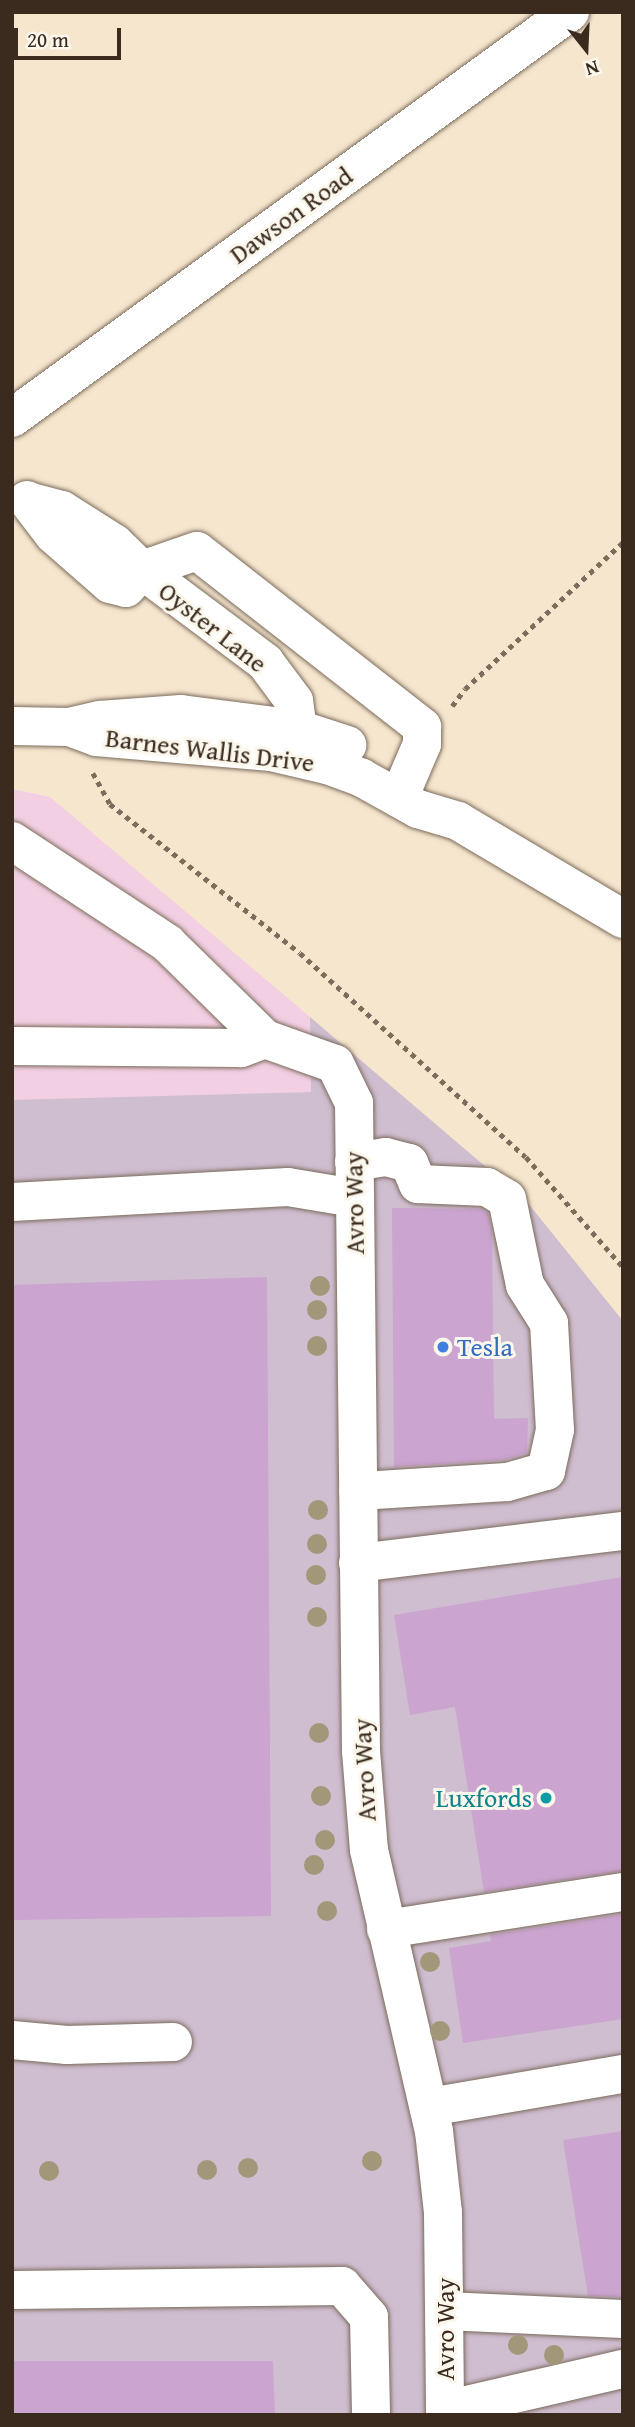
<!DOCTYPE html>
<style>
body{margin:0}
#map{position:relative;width:635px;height:2427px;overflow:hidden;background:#f6e6ce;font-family:"Gentium Book Plus",serif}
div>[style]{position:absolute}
.built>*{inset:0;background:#f2cfe2}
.industrial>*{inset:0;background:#cfbdd0}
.building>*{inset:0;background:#cba4cf}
.path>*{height:4.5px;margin-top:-2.25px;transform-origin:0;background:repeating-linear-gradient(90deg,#7c6c5c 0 5px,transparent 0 10px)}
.roads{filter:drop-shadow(0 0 2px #7c6c5c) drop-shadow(0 0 2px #7c6c5c)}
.minor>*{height:38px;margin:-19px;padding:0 19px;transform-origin:19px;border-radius:19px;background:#fff}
.major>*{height:38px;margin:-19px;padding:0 19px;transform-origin:19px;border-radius:19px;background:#fff}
.trees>*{width:20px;height:20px;margin:-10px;border-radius:50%;background:#a29879}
.dots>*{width:19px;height:19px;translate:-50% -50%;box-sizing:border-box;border:4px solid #fbf7ec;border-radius:50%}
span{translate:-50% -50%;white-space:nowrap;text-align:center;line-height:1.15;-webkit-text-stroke:6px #fbf7ec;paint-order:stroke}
.street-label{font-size:26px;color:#3b2a1e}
.shop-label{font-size:26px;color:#366cbe}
.left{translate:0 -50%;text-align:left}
.culture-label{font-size:26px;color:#0d838f}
.right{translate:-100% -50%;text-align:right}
.frame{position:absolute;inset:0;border:14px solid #3b2a1e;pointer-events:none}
.north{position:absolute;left:551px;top:14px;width:70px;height:70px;-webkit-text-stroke:5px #fbf7ec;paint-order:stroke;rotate:162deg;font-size:19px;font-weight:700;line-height:28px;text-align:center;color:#3b2a1e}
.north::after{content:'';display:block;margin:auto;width:24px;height:32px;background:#3b2a1e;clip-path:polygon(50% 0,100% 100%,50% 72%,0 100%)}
.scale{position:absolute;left:14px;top:28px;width:107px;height:32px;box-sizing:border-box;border:4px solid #3b2a1e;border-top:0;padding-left:9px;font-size:21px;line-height:24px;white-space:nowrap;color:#3b2a1e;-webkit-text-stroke:5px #fbf7ec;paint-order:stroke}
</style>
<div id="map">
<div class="built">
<div style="clip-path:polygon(12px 789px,50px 797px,310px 1017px,312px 1092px,12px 1101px)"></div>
</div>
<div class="industrial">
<div style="clip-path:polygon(310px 1017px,527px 1202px,623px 1321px,623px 2415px,12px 2415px,12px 1100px,311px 1092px)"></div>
</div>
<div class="building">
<div style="clip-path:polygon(392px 1208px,480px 1209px,488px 1213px,492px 1235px,494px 1419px,528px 1418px,527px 1453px,504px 1460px,394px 1467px)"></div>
<div style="clip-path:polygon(267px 1277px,271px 1916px,12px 1920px,12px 1285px)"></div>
<div style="clip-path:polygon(623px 1577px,623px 1871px,484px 1892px,455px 1707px,410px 1715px,394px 1615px)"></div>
<div style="clip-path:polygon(623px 1914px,623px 2019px,463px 2043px,449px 1948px,491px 1941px,490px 1935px)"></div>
<div style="clip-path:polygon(623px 2131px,623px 2297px,588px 2296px,563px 2140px)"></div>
<div style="clip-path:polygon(12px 2361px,273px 2361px,275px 2415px,12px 2415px)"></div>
</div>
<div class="path">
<div style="left:452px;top:706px;width:21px;rotate:-53deg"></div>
<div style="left:465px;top:689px;width:216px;rotate:-42.9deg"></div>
<div style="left:93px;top:773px;width:35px;rotate:61deg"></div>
<div style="left:110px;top:804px;width:241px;rotate:38.1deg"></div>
<div style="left:300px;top:953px;width:304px;rotate:42.1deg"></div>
<div style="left:526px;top:1157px;width:147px;rotate:48.6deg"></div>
</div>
<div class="roads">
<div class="minor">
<div style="left:12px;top:418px;width:690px;rotate:-36.04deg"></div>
<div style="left:27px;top:500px;width:44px;rotate:52.4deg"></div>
<div style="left:54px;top:535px;width:74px;rotate:41.2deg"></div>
<div style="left:110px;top:584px;width:16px;rotate:14deg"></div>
<div style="left:126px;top:588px;width:24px;rotate:-48deg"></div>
<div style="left:142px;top:570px;width:58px;rotate:-19.1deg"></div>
<div style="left:197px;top:551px;width:286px;rotate:38deg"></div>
<div style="left:422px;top:727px;width:17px;rotate:90deg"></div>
<div style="left:422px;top:744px;width:59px;rotate:113.1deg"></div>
<div style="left:28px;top:501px;width:35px;rotate:15deg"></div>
<div style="left:62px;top:510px;width:62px;rotate:32.4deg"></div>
<div style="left:114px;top:543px;width:39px;rotate:44deg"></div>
<div style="left:142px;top:570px;width:154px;rotate:36.8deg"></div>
<div style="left:265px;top:662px;width:49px;rotate:53.4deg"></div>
<div style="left:294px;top:701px;width:28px;rotate:82deg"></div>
<div style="left:12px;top:841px;width:186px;rotate:33.3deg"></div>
<div style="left:167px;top:943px;width:137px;rotate:44.4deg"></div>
<div style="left:265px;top:1039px;width:26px;rotate:159deg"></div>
<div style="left:241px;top:1048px;width:229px;rotate:-179.5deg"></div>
<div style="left:265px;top:1039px;width:74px;rotate:19.7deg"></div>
<div style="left:335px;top:1064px;width:43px;rotate:64deg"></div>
<div style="left:354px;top:1103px;width:648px;rotate:89.38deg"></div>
<div style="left:361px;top:1751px;width:99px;rotate:85.4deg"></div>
<div style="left:369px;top:1850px;width:288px;rotate:77deg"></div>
<div style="left:434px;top:2131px;width:82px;rotate:83.7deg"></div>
<div style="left:443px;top:2213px;width:202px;rotate:89.4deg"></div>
<div style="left:354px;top:1162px;width:32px;rotate:-9deg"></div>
<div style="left:386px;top:1157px;width:24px;rotate:15deg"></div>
<div style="left:409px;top:1163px;width:23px;rotate:67deg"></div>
<div style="left:418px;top:1184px;width:69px;rotate:2.5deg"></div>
<div style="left:487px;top:1187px;width:23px;rotate:31deg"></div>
<div style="left:507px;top:1199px;width:88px;rotate:78.2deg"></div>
<div style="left:525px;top:1285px;width:45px;rotate:57.7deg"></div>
<div style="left:549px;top:1323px;width:107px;rotate:86.8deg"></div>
<div style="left:555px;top:1430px;width:42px;rotate:102.4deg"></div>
<div style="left:546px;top:1471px;width:41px;rotate:164.2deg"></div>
<div style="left:507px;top:1482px;width:149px;rotate:176.5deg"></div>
<div style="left:12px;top:1202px;width:276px;rotate:-3.1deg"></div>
<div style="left:288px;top:1187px;width:67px;rotate:9.5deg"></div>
<div style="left:358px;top:1563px;width:267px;rotate:-6.9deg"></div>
<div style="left:386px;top:1929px;width:240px;rotate:-8.9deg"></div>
<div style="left:12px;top:2040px;width:55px;rotate:5.2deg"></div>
<div style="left:67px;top:2045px;width:106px;rotate:-1.6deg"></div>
<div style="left:429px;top:2107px;width:197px;rotate:-9.7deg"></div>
<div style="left:12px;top:2290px;width:330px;rotate:-0.7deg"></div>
<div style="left:342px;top:2286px;width:41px;rotate:48.9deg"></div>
<div style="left:369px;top:2317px;width:98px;rotate:88.8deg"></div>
<div style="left:445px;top:2311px;width:178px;rotate:2.6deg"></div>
<div style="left:445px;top:2410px;width:183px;rotate:-13deg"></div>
</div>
<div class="major">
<div style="left:12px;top:726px;width:57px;rotate:1deg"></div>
<div style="left:69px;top:727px;width:32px;rotate:-13deg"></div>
<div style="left:100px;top:720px;width:81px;rotate:-4.2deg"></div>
<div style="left:181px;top:714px;width:118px;rotate:7.3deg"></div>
<div style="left:298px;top:729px;width:52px;rotate:18.1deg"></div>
<div style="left:69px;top:727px;width:29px;rotate:20deg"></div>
<div style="left:96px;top:737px;width:176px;rotate:4.9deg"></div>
<div style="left:271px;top:752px;width:57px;rotate:13.1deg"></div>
<div style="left:327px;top:765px;width:37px;rotate:20deg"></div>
<div style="left:362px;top:778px;width:64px;rotate:29deg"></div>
<div style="left:418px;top:809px;width:42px;rotate:16.7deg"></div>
<div style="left:458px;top:821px;width:192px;rotate:30.7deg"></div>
</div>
</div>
<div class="trees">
<div style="left:320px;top:1286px"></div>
<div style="left:317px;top:1310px"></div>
<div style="left:317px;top:1346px"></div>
<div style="left:318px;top:1510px"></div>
<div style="left:317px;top:1544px"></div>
<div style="left:316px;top:1575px"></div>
<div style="left:317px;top:1617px"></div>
<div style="left:319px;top:1733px"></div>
<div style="left:321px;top:1796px"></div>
<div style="left:325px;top:1840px"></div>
<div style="left:314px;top:1865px"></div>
<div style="left:327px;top:1911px"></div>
<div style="left:430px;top:1962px"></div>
<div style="left:440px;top:2031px"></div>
<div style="left:372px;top:2161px"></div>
<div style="left:248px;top:2168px"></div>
<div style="left:207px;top:2170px"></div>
<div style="left:49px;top:2171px"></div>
<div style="left:518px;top:2345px"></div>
<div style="left:554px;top:2355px"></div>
</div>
<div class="dots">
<div style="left:443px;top:1347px;background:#3f7fe0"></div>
<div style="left:546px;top:1798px;background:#0f9aa8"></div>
</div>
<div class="street-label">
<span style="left:291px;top:215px;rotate:-36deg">Dawson Road</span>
<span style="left:213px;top:627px;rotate:38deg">Oyster Lane</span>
<span style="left:210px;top:750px;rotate:7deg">Barnes Wallis Drive</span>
<span style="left:354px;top:1203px;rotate:-91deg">Avro Way</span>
<span style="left:364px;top:1770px;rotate:-93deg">Avro Way</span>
<span style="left:445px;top:2329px;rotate:-90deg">Avro Way</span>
</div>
<div class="shop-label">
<span class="left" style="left:457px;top:1347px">Tesla</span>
</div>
<div class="culture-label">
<span class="right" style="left:532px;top:1798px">Luxfords</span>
</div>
<div class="frame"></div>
<div class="north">N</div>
<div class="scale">20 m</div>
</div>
